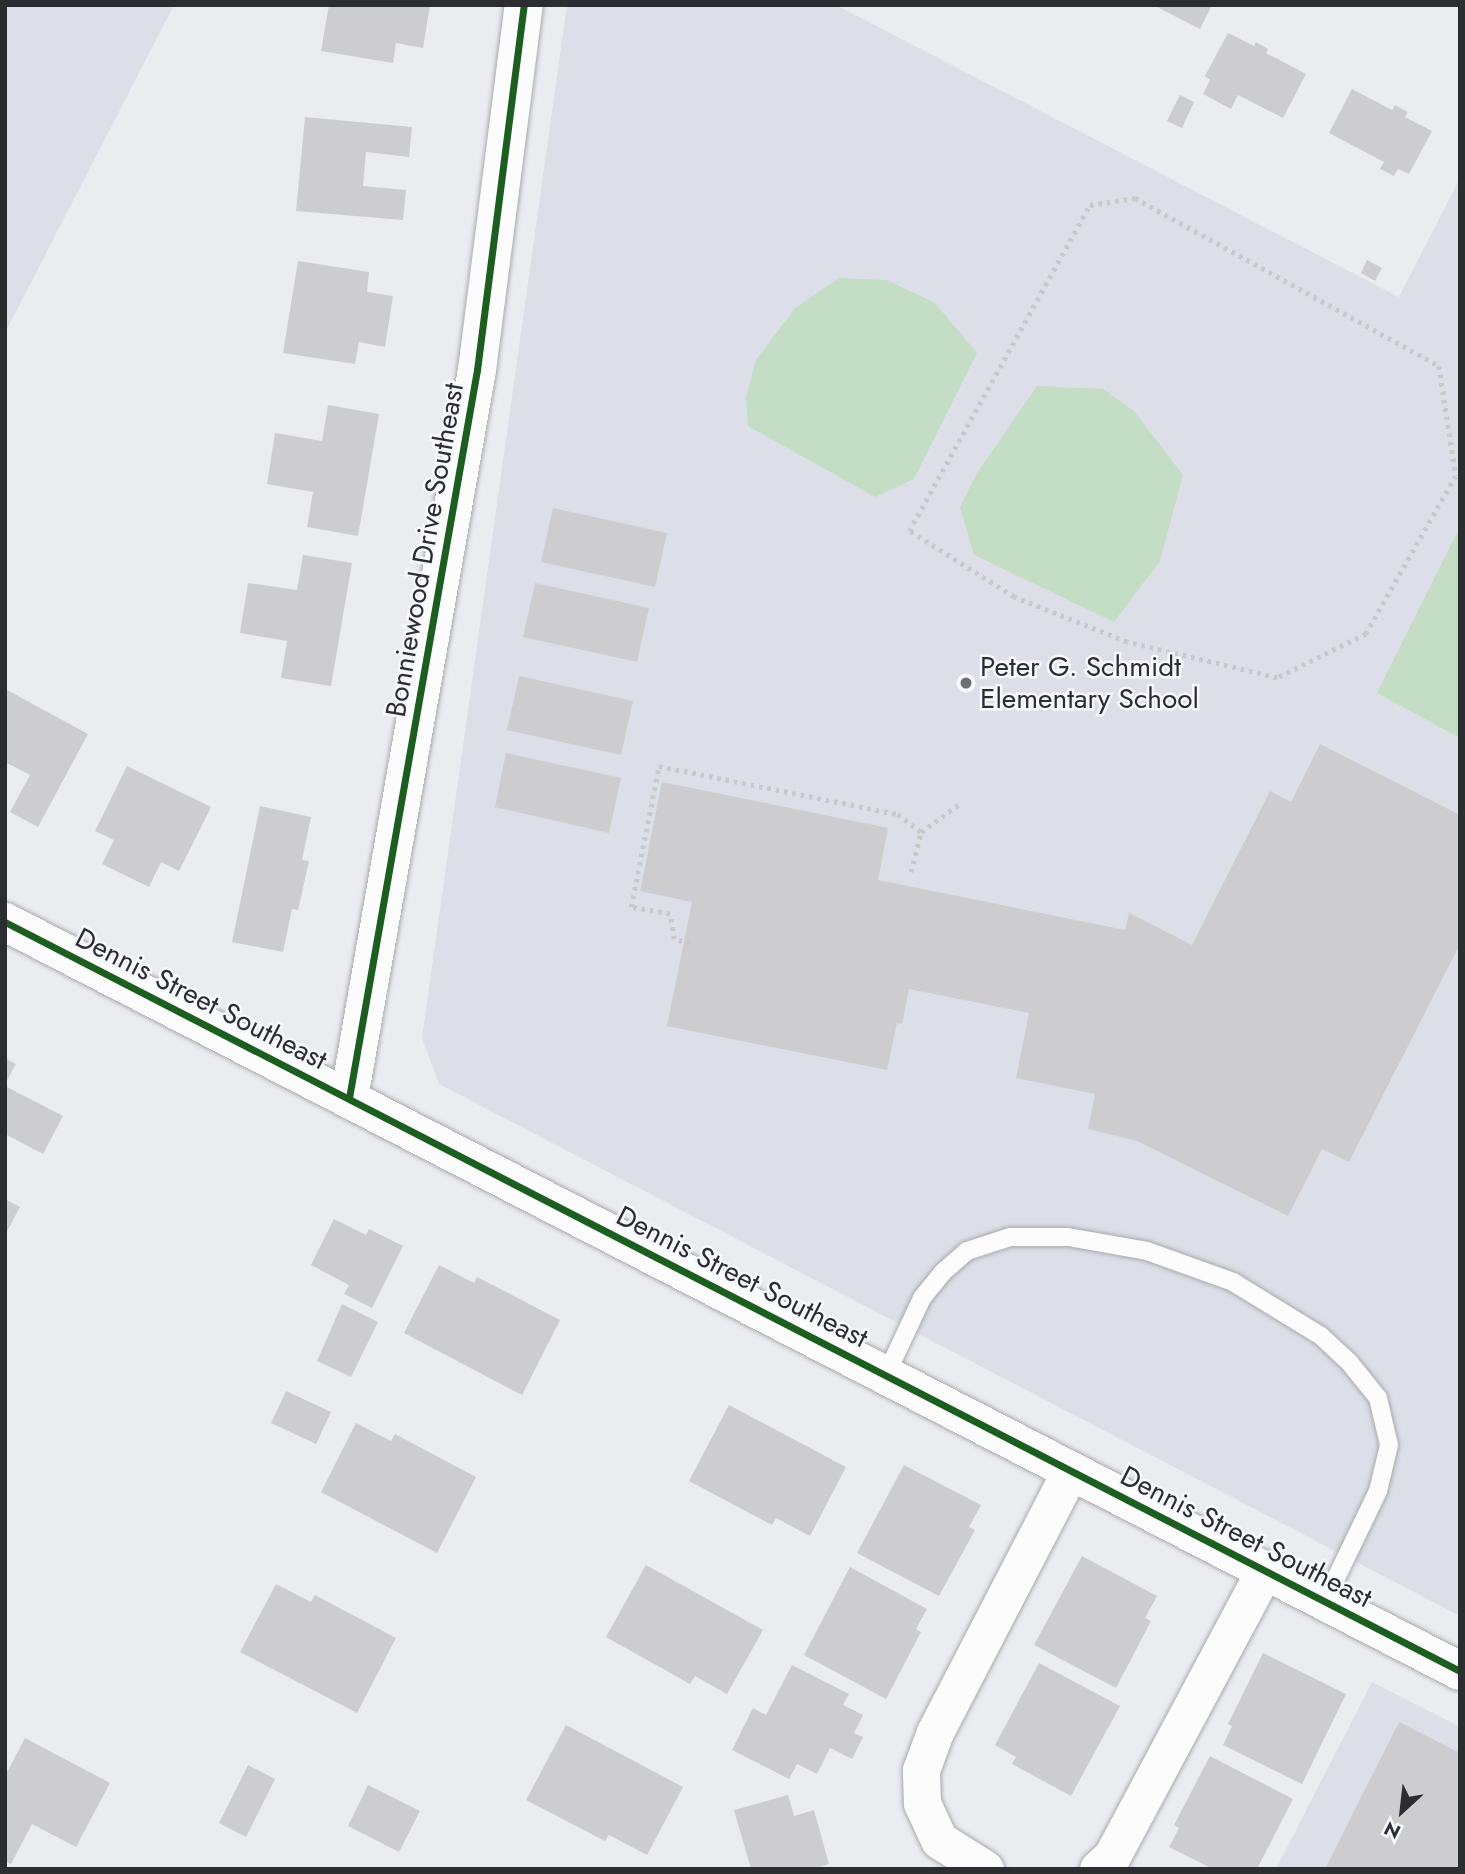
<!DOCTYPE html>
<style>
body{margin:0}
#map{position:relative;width:1465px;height:1874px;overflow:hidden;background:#eaecf0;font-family:Jost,sans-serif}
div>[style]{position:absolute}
.built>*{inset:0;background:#dcdfe8}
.green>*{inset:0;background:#c3dec5}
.building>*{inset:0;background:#cdcdd0}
.path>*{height:4.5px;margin-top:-2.25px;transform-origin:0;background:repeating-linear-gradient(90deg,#c9c9cb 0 3.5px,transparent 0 8.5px)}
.roads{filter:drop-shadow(0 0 2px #a9aaad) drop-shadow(0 0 2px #a9aaad)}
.lane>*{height:18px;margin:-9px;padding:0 9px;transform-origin:9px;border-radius:9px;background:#fcfcfd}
.street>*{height:37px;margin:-18.5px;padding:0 18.5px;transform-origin:18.5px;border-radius:18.5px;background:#fcfcfd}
.secondary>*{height:38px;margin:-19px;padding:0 19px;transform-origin:19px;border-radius:19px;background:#fcfcfd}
.cycleway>*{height:7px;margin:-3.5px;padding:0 3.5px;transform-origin:3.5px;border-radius:3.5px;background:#1b5e20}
.dots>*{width:19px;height:19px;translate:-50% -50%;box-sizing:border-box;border:4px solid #f6f8fe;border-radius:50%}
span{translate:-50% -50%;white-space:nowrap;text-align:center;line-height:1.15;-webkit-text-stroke:5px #f6f8fe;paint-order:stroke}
.street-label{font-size:28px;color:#2c2d30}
.poi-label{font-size:28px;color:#2c2d30}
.left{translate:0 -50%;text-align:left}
.frame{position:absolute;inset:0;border:7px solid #2c2d30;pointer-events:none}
.north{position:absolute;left:1367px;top:1776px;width:70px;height:70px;-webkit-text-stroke:5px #f6f8fe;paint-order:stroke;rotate:207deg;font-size:19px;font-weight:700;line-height:28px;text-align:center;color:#2c2d30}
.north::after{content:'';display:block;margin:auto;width:24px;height:32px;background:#2c2d30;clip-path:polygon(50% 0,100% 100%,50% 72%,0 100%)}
</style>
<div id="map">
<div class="built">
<div style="clip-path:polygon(5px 5px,174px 5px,5px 333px)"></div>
<div style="clip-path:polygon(567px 5px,836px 5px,1399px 297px,1460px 178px,1460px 1616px,439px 1084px,422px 1038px)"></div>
<div style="clip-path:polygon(1372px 1682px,1460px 1727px,1460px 1869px,1276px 1869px)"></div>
</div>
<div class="green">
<div style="clip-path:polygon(839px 278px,887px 280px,935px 303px,977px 353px,914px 479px,875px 497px,748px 426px,746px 397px,756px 360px,795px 308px)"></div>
<div style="clip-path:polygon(1037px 386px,1103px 389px,1134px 411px,1183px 475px,1160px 561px,1114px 622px,974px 555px,960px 507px,977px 473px)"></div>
<div style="clip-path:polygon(1460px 527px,1460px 738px,1377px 693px)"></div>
</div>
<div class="building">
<div style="clip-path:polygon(329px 5px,430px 5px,423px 48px,396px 43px,393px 63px,321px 51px)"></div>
<div style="clip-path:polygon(1153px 5px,1212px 5px,1200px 29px)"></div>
<div style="clip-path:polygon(1228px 33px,1254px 46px,1256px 42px,1268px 49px,1266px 53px,1306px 74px,1283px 118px,1238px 95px,1231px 109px,1203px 94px,1210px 80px,1205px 76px)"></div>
<div style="clip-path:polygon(1352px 89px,1392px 110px,1395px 105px,1408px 112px,1405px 117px,1432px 131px,1409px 174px,1398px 169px,1394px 176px,1380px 169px,1384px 162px,1329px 133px)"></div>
<div style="clip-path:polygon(1180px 95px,1194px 102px,1182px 128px,1167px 121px)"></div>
<div style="clip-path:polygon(305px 117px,412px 127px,409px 157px,366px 152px,363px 186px,406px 190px,403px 220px,296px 211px)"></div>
<div style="clip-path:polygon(1367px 260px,1382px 268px,1375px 281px,1361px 273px)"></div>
<div style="clip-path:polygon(298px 261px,369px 272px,367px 292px,393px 296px,385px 347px,359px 342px,355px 364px,283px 353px)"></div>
<div style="clip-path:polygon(328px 405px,379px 414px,358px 536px,307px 527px,313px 492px,267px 484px,275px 433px,322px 441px)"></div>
<div style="clip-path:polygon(553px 508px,667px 533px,655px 587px,541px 562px)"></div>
<div style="clip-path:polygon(303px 555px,352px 563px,331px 686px,281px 678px,287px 641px,240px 633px,248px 583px,297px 590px)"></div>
<div style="clip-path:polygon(535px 583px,649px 608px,637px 662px,523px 637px)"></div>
<div style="clip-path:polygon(519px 676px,633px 701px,621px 755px,507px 730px)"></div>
<div style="clip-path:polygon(7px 690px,88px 734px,38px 827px,10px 812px,30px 775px,5px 762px)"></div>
<div style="clip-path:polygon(1320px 744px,1460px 815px,1460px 944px,1349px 1162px,1322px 1149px,1288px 1216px,1137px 1141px,1088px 1129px,1095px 1094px,1016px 1078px,1029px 1013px,909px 989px,902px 1024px,897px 1023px,887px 1070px,667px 1026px,692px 902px,640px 891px,662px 782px,888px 828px,878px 880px,1125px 930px,1129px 913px,1192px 945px,1270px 791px,1291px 802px)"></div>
<div style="clip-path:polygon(506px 753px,621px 778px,609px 833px,495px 807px)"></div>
<div style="clip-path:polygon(127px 766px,211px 807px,179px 871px,161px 862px,149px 887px,102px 864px,114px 840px,95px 831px)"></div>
<div style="clip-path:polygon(260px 806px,311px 817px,302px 860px,309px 861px,298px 910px,292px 909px,283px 952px,232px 942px)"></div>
<div style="clip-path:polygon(5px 1058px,16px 1064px,5px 1084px)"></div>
<div style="clip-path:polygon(5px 1086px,63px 1116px,43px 1154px,5px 1134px)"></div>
<div style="clip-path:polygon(5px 1199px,20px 1207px,5px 1235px)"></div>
<div style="clip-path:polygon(334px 1219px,366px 1235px,369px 1229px,403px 1246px,372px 1308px,344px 1294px,349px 1285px,311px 1265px)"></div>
<div style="clip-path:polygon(439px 1265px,474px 1283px,477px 1277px,560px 1320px,522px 1395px,404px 1333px)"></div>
<div style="clip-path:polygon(342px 1304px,378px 1322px,351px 1377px,317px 1361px)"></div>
<div style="clip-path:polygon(286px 1391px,331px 1412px,316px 1444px,271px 1423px)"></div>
<div style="clip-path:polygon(729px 1405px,846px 1467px,810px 1536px,776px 1518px,772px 1525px,689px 1481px)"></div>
<div style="clip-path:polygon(356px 1423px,391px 1441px,395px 1434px,476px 1477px,437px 1553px,321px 1492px)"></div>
<div style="clip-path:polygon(904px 1465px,981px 1505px,969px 1527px,975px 1530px,939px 1596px,857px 1553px)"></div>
<div style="clip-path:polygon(1082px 1556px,1157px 1596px,1145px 1618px,1151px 1621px,1116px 1688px,1034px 1645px)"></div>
<div style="clip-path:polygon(646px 1565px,763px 1630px,727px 1694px,695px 1676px,690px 1684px,606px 1637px)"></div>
<div style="clip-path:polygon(850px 1567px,927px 1609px,916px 1629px,921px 1632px,886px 1699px,804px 1655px)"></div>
<div style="clip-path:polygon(276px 1584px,311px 1602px,315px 1595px,396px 1638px,357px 1713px,240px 1652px)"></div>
<div style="clip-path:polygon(1263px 1653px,1346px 1694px,1302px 1784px,1223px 1745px,1232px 1726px,1228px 1724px)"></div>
<div style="clip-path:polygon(1039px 1663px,1120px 1706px,1071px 1796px,1012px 1764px,1016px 1757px,995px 1745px)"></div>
<div style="clip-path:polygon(792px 1665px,849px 1694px,843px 1705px,863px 1715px,854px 1733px,863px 1737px,852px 1759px,830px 1748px,817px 1774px,797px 1764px,789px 1779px,732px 1750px,753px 1708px,766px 1715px)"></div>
<div style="clip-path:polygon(1399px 1722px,1460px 1753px,1460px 1866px,1458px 1869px,1325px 1869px)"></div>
<div style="clip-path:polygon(566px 1725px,683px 1787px,647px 1855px,609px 1835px,605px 1841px,526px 1800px)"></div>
<div style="clip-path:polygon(25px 1738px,110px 1783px,76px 1847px,32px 1824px,11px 1864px,5px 1861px,5px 1776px)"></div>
<div style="clip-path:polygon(1210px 1756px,1293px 1799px,1257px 1869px,1213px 1869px,1169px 1847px,1179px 1828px,1174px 1825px)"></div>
<div style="clip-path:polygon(248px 1765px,275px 1779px,246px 1837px,219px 1823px)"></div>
<div style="clip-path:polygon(368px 1785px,420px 1811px,399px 1852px,348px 1826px)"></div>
<div style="clip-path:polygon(788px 1795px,794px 1816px,814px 1810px,829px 1864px,812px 1869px,751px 1869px,734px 1810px)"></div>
</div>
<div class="path">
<div style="left:1135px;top:198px;width:347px;rotate:28.9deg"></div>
<div style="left:1439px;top:366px;width:111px;rotate:81.2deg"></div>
<div style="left:1456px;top:476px;width:182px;rotate:119.7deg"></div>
<div style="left:1366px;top:634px;width:99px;rotate:153.7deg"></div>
<div style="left:1277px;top:678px;width:154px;rotate:-166.5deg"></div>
<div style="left:1127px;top:642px;width:122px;rotate:-158.3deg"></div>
<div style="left:1014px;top:597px;width:124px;rotate:-147.8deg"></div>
<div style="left:909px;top:531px;width:373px;rotate:-61deg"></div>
<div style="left:1090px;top:205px;width:46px;rotate:-8.8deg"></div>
<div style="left:911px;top:872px;width:41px;rotate:-76deg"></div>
<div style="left:690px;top:944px;width:17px;rotate:-163deg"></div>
<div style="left:674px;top:939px;width:25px;rotate:-99deg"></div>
<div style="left:670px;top:914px;width:40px;rotate:-170deg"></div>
<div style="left:631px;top:907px;width:144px;rotate:-78.8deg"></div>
<div style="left:659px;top:766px;width:244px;rotate:11.4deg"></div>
<div style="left:898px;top:814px;width:29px;rotate:38deg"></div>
<div style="left:921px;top:832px;width:46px;rotate:-36.1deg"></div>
</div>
<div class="roads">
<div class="lane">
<div style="left:886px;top:1375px;width:85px;rotate:-64.9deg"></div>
<div style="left:922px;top:1298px;width:33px;rotate:-51deg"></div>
<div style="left:943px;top:1272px;width:32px;rotate:-41deg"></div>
<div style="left:967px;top:1251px;width:45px;rotate:-18deg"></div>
<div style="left:1010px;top:1237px;width:58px"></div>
<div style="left:1068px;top:1237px;width:80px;rotate:10deg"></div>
<div style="left:1147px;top:1251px;width:91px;rotate:19.8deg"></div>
<div style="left:1233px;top:1282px;width:103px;rotate:31.5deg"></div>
<div style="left:1321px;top:1336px;width:38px;rotate:43deg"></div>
<div style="left:1349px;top:1362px;width:46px;rotate:51.1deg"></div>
<div style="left:1378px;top:1398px;width:48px;rotate:76.8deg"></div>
<div style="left:1389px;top:1445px;width:47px;rotate:103.4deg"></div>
<div style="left:1378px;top:1491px;width:122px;rotate:115.7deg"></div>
</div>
<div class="street">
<div style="left:985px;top:1869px;width:54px;rotate:-147.8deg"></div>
<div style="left:939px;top:1840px;width:41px;rotate:-114.7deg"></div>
<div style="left:922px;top:1803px;width:33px;rotate:-92deg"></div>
<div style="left:921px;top:1770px;width:40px;rotate:-69.8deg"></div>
<div style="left:935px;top:1732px;width:295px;rotate:-62.6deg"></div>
<div style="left:1098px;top:1869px;width:19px;rotate:-43deg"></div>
<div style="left:1112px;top:1856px;width:325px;rotate:-61.9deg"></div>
</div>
<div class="secondary">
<div style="left:5px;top:922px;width:1636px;rotate:27.24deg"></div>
<div style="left:349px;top:1098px;width:739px;rotate:-80.03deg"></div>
<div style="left:477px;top:370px;width:368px;rotate:-82.7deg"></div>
</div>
</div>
<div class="cycleway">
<div style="left:5px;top:922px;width:1636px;rotate:27.24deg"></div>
<div style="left:349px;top:1098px;width:739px;rotate:-80.03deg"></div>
<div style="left:477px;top:370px;width:368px;rotate:-82.7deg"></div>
</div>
<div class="dots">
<div style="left:966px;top:683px;background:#6e7073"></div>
</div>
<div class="street-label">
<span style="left:425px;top:550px;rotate:-80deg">Bonniewood Drive Southeast</span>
<span style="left:201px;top:999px;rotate:27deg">Dennis Street Southeast</span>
<span style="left:742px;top:1277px;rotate:27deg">Dennis Street Southeast</span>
<span style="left:1246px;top:1537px;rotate:27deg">Dennis Street Southeast</span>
</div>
<div class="poi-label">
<span class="left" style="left:980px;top:683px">Peter G. Schmidt<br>Elementary School</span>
</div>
<div class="frame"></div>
<div class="north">N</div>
</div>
